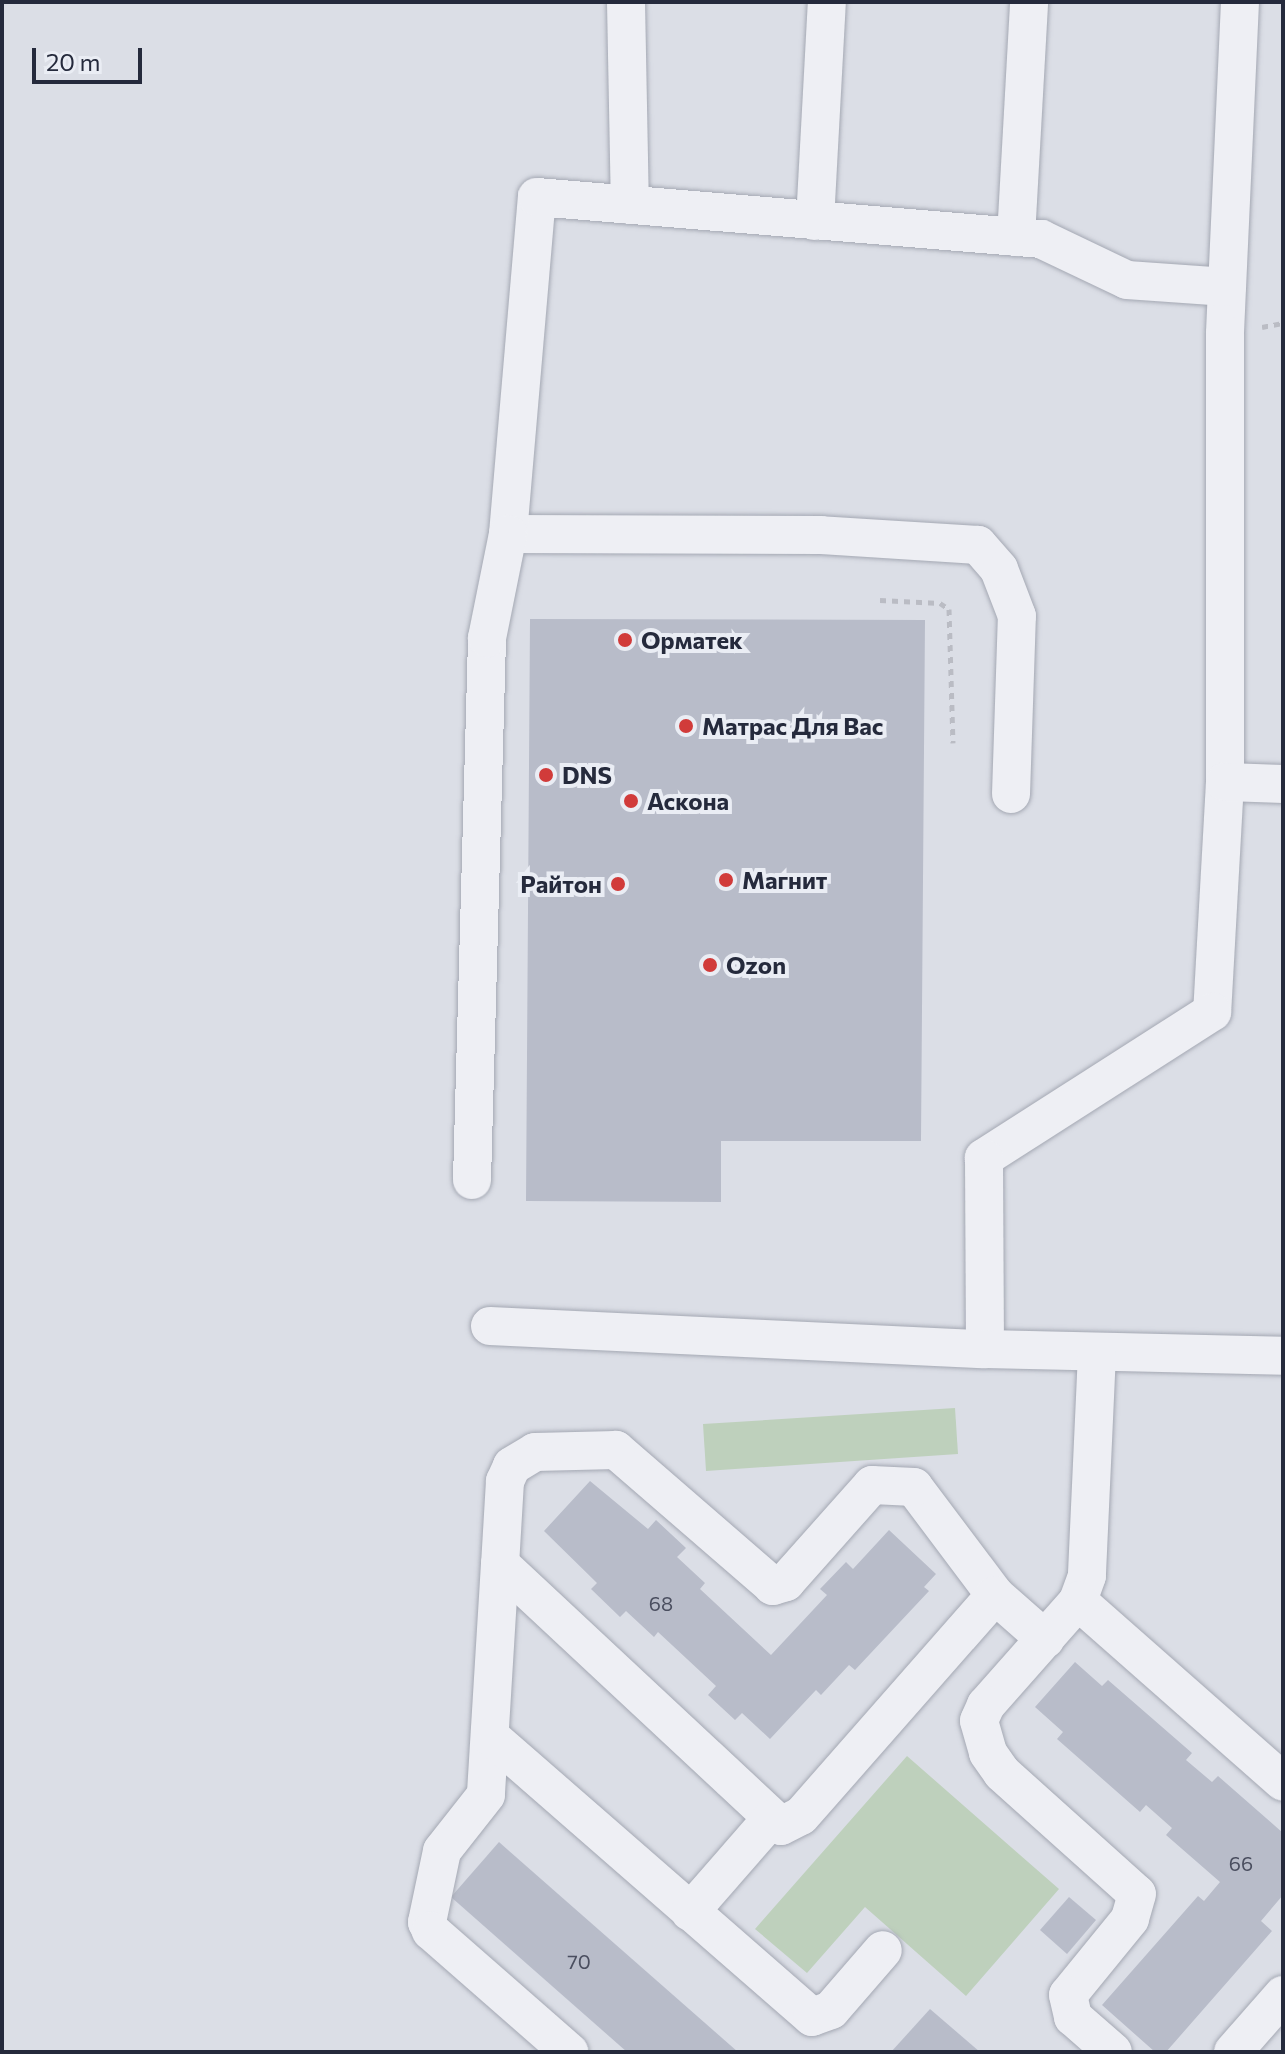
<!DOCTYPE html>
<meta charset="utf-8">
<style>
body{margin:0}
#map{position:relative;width:1285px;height:2054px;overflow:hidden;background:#dbdee6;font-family:Commissioner,sans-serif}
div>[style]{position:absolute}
.green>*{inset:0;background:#bed0bc}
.building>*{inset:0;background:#b8bcc9}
.path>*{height:5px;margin-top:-2.5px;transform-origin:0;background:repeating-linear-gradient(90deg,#babcc4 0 6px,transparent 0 12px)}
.roads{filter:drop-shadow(0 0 2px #a4a8b3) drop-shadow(0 0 2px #a4a8b3)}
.minor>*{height:38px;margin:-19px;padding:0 19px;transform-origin:19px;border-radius:19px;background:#eeeff4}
.dots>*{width:22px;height:22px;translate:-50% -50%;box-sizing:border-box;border:4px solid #eaedf4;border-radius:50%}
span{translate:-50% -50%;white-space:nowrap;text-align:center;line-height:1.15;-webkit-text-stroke:8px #eaedf4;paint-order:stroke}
.number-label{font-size:20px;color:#4a4e5f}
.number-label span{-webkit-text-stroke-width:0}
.poi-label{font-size:24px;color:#252a3c;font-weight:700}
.left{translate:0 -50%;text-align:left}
.right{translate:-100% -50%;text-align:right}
.frame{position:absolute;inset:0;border:4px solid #252a3c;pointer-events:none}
.scale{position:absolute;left:32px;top:48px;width:110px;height:36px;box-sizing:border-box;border:4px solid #252a3c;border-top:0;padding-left:10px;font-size:24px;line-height:28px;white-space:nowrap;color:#252a3c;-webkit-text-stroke:6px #eaedf4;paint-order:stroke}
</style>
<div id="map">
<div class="green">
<div style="clip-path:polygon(955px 1408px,958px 1454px,706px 1471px,703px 1424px)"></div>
<div style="clip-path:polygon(907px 1756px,1059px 1889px,966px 1996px,865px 1907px,807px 1973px,755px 1929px)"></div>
</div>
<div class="building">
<div style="clip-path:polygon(530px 619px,925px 620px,921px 1141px,721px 1141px,721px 1202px,526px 1201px)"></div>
<div style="clip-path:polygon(590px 1481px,648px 1529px,656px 1520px,686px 1548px,677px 1557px,705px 1583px,700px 1589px,771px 1655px,827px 1595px,820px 1589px,846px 1562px,853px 1569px,889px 1530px,936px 1574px,924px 1587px,929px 1591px,855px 1670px,849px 1665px,821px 1695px,816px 1690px,770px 1739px,742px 1713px,735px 1720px,708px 1695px,716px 1686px,658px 1632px,654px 1637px,626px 1611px,620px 1617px,591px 1589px,597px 1583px,544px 1531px)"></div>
<div style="clip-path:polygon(1075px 1662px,1102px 1686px,1108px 1680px,1192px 1753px,1186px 1760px,1212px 1782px,1218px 1776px,1283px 1833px,1283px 1895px,1261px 1921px,1272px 1931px,1166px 2052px,1155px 2052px,1102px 2005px,1198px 1896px,1204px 1901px,1220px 1882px,1166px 1835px,1172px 1828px,1146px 1805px,1140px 1812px,1057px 1739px,1063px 1732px,1035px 1707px)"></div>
<div style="clip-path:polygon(499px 1842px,738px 2052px,627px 2052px,451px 1897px)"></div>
<div style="clip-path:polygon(1069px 1897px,1096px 1920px,1067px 1954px,1040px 1930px)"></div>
<div style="clip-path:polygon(930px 2009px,980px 2052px,891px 2052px)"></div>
</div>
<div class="path">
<div style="left:1262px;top:327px;width:21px;rotate:-11deg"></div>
<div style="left:880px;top:600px;width:60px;rotate:2.9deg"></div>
<div style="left:940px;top:603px;width:11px;rotate:34deg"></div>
<div style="left:949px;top:609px;width:134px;rotate:88.3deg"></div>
</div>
<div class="roads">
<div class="minor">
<div style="left:626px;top:2px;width:203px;rotate:88.9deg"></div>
<div style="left:1240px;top:2px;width:332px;rotate:92.6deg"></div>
<div style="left:1225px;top:334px;width:448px;rotate:90deg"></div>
<div style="left:1225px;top:782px;width:230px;rotate:93.2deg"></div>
<div style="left:1212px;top:1012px;width:271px;rotate:147.4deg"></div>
<div style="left:984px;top:1158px;width:191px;rotate:89.7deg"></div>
<div style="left:985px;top:1349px;width:298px;rotate:1.3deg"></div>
<div style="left:815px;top:221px;width:219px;rotate:-86.9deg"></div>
<div style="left:1016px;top:237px;width:235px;rotate:-86.8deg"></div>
<div style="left:1225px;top:782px;width:58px;rotate:2deg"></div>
<div style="left:1011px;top:794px;width:178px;rotate:-88.1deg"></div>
<div style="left:1017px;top:616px;width:50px;rotate:-111deg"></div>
<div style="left:999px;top:569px;width:32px;rotate:-131deg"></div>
<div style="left:978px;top:545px;width:157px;rotate:-176.4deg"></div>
<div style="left:821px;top:535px;width:313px;rotate:-179.8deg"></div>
<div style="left:508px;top:534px;width:338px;rotate:-85.1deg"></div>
<div style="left:537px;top:197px;width:506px;rotate:4.76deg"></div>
<div style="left:1041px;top:239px;width:95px;rotate:25.5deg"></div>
<div style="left:1127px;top:280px;width:100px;rotate:4deg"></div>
<div style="left:472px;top:1180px;width:542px;rotate:-88.41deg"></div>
<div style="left:487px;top:638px;width:106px;rotate:-78.6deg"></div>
<div style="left:490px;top:1326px;width:496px;rotate:2.7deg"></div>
<div style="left:1097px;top:1353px;width:223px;rotate:92.6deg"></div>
<div style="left:1087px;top:1576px;width:27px;rotate:110deg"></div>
<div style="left:1078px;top:1601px;width:273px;rotate:41.4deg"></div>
<div style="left:500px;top:1564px;width:231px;rotate:93.5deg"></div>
<div style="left:486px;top:1795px;width:71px;rotate:128.2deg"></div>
<div style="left:442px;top:1851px;width:73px;rotate:101.9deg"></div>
<div style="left:427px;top:1922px;width:10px;rotate:66deg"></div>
<div style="left:431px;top:1931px;width:184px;rotate:41.2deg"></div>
<div style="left:995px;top:1595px;width:135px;rotate:-126.9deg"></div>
<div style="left:914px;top:1487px;width:42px;rotate:-177.3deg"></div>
<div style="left:872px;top:1485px;width:130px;rotate:131.6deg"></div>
<div style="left:786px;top:1582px;width:14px;rotate:163deg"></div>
<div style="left:773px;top:1586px;width:208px;rotate:-139.1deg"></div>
<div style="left:616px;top:1450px;width:81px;rotate:178.6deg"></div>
<div style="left:535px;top:1452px;width:27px;rotate:149deg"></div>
<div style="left:512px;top:1466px;width:17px;rotate:115deg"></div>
<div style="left:505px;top:1481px;width:83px;rotate:93.4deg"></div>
<div style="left:500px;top:1564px;width:384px;rotate:43deg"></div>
<div style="left:781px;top:1826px;width:22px;rotate:-27deg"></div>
<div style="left:801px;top:1816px;width:294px;rotate:-48.7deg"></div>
<div style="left:995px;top:1595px;width:67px;rotate:41.3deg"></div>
<div style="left:1078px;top:1601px;width:139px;rotate:131.5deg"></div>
<div style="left:986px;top:1705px;width:17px;rotate:114deg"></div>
<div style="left:979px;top:1721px;width:33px;rotate:74deg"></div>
<div style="left:988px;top:1753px;width:24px;rotate:55deg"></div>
<div style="left:1002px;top:1773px;width:181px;rotate:41.9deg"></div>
<div style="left:1137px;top:1894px;width:26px;rotate:106deg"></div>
<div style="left:1130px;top:1919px;width:98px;rotate:129.2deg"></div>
<div style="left:1068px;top:1995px;width:23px;rotate:77deg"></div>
<div style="left:1073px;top:2017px;width:53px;rotate:41.2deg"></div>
<div style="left:491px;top:1737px;width:426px;rotate:41.1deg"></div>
<div style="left:812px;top:2017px;width:20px;rotate:-20deg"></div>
<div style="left:831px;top:2010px;width:79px;rotate:-49.1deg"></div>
<div style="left:690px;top:1912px;width:123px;rotate:-48.9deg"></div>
<div style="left:1233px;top:2052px;width:76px;rotate:-48.7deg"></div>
</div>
</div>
<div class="dots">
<div style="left:625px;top:640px;background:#d13b3a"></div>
<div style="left:686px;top:726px;background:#d13b3a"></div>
<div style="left:546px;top:775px;background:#d13b3a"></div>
<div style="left:631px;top:801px;background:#d13b3a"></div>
<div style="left:726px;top:880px;background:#d13b3a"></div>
<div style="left:618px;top:884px;background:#d13b3a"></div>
<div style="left:710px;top:965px;background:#d13b3a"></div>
</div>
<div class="number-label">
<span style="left:661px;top:1603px">68</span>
<span style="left:1241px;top:1863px">66</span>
<span style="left:579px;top:1961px">70</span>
</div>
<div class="poi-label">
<span class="left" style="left:641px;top:640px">Орматек</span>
<span class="left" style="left:702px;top:726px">Матрас Для Вас</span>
<span class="left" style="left:562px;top:775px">DNS</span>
<span class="left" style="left:647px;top:801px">Аскона</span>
<span class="left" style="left:742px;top:880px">Магнит</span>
<span class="right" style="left:602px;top:884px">Райтон</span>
<span class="left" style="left:726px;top:965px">Ozon</span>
</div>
<div class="frame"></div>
<div class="scale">20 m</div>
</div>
